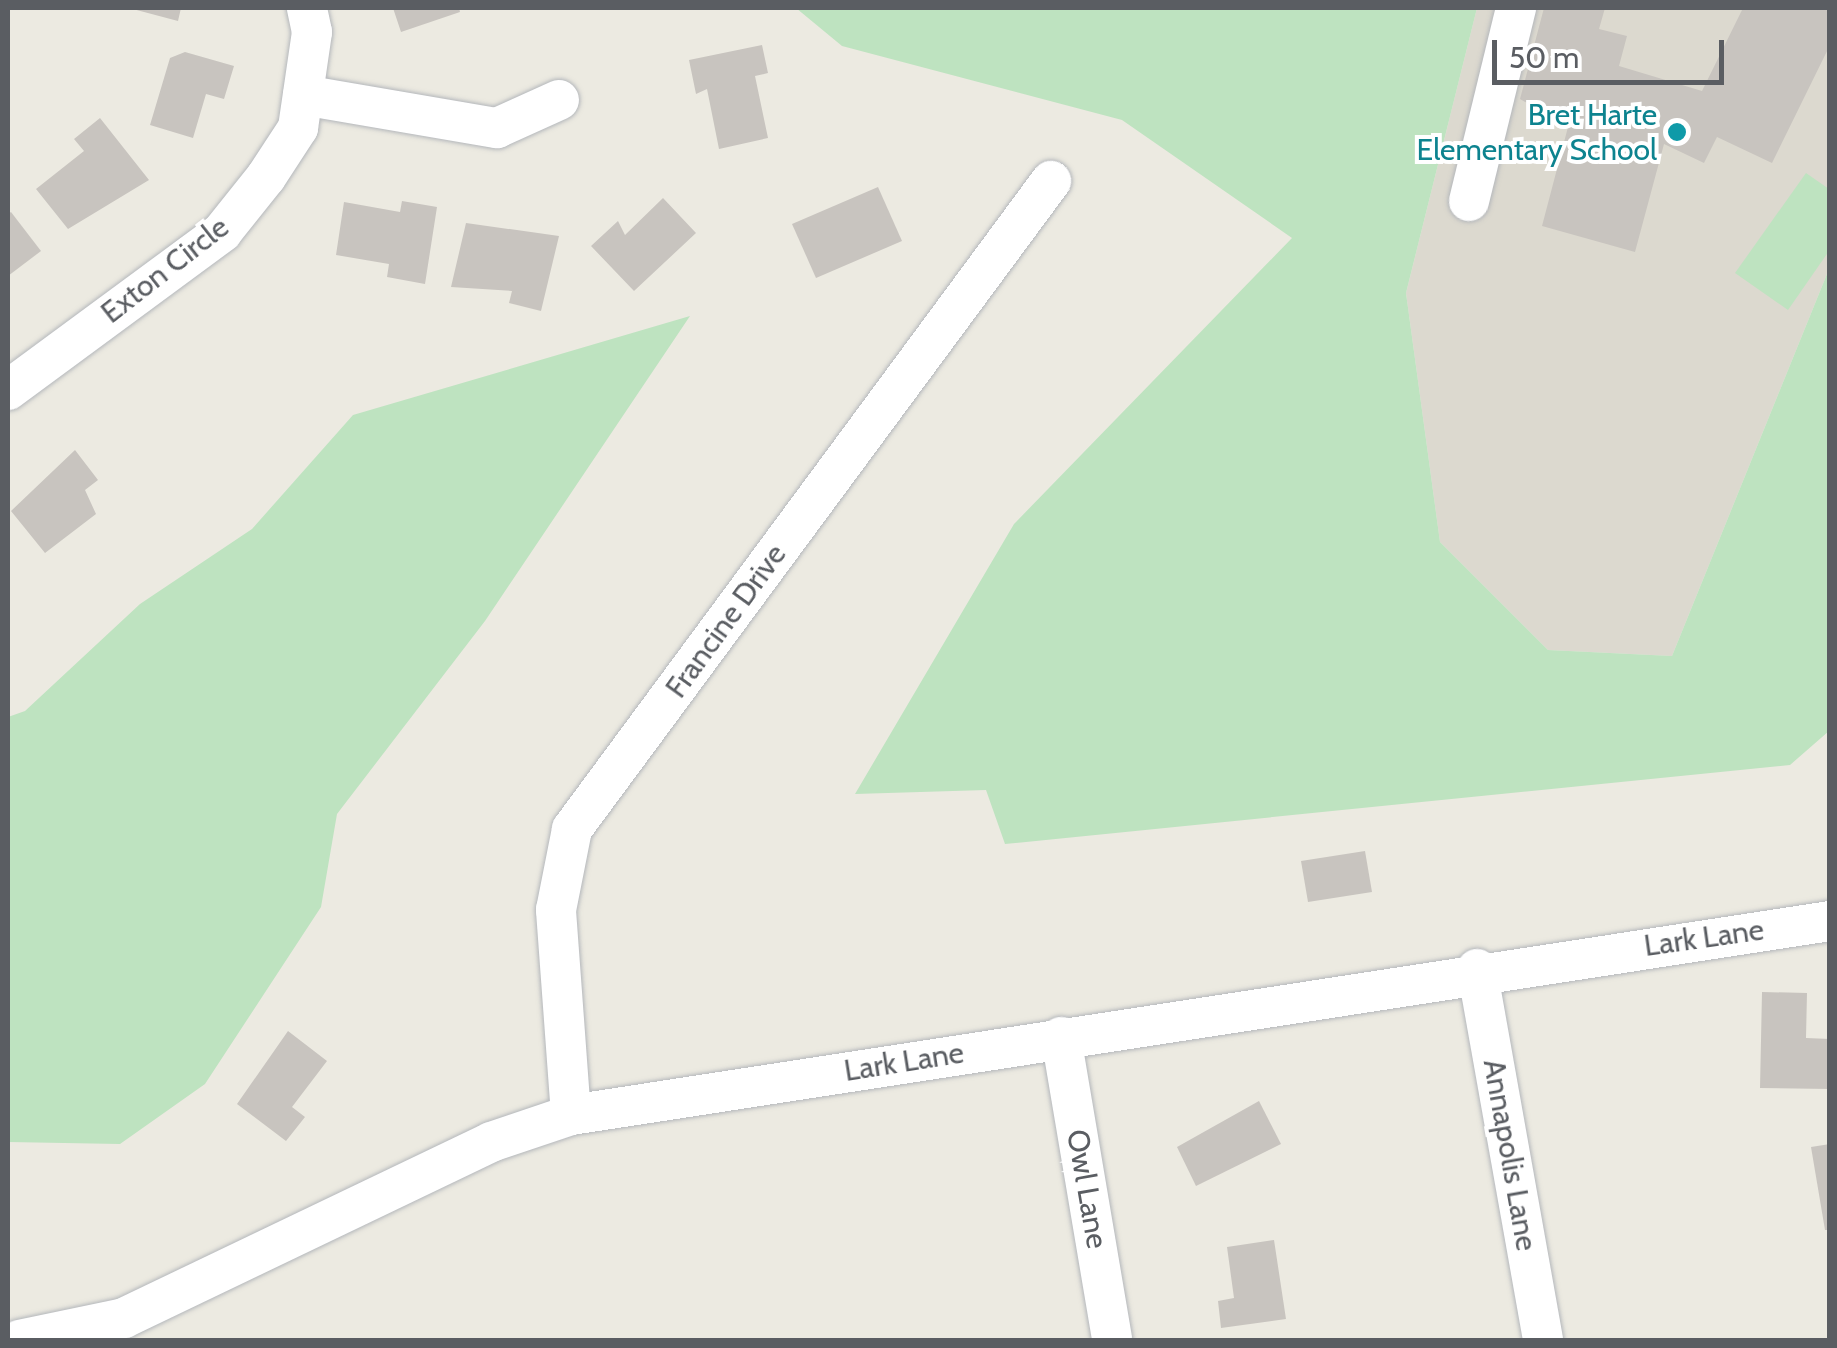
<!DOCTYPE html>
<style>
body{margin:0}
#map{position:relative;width:1837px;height:1348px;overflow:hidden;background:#eceae1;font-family:Cabin,sans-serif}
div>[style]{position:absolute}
.education>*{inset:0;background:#dcd9cf}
.green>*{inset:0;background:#bee3c0}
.building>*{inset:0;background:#c8c4bf}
.roads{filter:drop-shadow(0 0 2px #b4b7bb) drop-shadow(0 0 2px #b4b7bb)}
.minor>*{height:40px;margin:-20px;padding:0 20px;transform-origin:20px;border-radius:20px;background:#fff}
.dots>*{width:28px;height:28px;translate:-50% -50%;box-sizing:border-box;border:5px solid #fff;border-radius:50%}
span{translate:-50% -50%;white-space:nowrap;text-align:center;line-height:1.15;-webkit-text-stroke:8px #fff;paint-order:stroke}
.culture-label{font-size:30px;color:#0d838f}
.right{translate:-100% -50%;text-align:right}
.street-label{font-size:30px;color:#5a5d62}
.frame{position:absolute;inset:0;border:10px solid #5a5d62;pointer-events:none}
.scale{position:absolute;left:1492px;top:40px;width:232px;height:45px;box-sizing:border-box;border:5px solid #5a5d62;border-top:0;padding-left:12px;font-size:30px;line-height:35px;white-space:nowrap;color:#5a5d62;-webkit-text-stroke:8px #fff;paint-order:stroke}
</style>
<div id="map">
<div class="education">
<div style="clip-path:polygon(1477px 8px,1829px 8px,1829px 269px,1672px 656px,1548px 650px,1440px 542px,1406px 293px)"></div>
</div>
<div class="green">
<div style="clip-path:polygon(796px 8px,1477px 8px,1406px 293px,1440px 542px,1548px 650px,1672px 656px,1829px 269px,1829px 731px,1790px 765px,1005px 844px,986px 790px,855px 794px,1014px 524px,1292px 238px,1122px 120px,842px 46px)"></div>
<div style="clip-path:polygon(1806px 173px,1829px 189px,1829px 251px,1788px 310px,1735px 273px)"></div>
<div style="clip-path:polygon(690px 316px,485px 621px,337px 814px,321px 907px,205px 1084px,120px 1144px,8px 1142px,8px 717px,25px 711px,140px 604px,252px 529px,353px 415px)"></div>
</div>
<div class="building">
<div style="clip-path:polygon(129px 8px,181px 8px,178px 21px)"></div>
<div style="clip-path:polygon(393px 8px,459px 8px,460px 12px,401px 32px)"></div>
<div style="clip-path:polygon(1544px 8px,1605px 8px,1599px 29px,1627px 36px,1619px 66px,1702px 91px,1743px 8px,1830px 8px,1830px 45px,1772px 163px,1717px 137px,1704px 163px,1664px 144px,1635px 252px,1542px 226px,1568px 127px,1520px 99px)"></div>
<div style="clip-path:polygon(762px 45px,768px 73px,755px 76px,768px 138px,719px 149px,707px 89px,696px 94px,689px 60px)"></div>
<div style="clip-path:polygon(185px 52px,234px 66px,224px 99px,206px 94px,193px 138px,150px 125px,170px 58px)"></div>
<div style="clip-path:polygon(100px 118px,149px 180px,68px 229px,36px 189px,84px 151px,74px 139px)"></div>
<div style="clip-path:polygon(878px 187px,902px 241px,816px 278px,792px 224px)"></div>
<div style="clip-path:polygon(663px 198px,696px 233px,634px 291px,591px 246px,618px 221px,625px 235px)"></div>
<div style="clip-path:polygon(402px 201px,437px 207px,425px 284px,387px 277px,389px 264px,336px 255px,344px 202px,400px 212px)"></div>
<div style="clip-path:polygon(11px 212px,41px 251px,8px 276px,8px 214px)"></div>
<div style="clip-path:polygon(466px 223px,559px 236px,541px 311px,509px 303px,512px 291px,451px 287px)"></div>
<div style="clip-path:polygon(75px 450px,98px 480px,85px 490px,96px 514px,45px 553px,11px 511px)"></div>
<div style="clip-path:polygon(1365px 851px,1372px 892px,1308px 902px,1301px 861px)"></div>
<div style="clip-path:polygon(1762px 992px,1807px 993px,1806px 1038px,1830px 1039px,1830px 1089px,1760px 1088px)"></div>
<div style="clip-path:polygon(288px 1031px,327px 1061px,292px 1107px,305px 1117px,286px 1141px,237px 1104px)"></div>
<div style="clip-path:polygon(1259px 1101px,1281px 1144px,1196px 1186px,1177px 1147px)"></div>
<div style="clip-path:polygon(1830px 1144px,1830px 1230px,1825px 1230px,1811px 1147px)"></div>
<div style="clip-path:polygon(1274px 1240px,1286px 1319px,1221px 1328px,1218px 1301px,1234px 1298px,1227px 1247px)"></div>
</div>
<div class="roads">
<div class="minor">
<div style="left:303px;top:95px;width:197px;rotate:9.7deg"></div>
<div style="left:497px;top:128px;width:68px;rotate:-24.3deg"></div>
<div style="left:1469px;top:201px;width:199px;rotate:-76.3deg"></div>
<div style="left:8px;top:390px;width:266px;rotate:-36.4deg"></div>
<div style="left:222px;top:232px;width:70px;rotate:-51.3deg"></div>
<div style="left:266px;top:177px;width:59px;rotate:-56.9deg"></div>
<div style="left:298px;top:128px;width:97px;rotate:-81.7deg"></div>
<div style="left:312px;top:32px;width:25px;rotate:-102deg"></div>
<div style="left:1477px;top:969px;width:377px;rotate:79.9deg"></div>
<div style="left:1061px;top:1037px;width:307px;rotate:80.4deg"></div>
<div style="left:571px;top:1115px;width:206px;rotate:-94.2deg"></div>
<div style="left:556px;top:910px;width:83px;rotate:-78.8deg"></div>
<div style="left:572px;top:829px;width:806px;rotate:-53.53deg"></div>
<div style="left:19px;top:1340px;width:107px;rotate:-11.8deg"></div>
<div style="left:124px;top:1318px;width:407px;rotate:-25.6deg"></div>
<div style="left:491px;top:1142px;width:84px;rotate:-18.6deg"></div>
<div style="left:571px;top:1115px;width:1274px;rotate:-8.76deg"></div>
</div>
</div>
<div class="dots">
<div style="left:1677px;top:132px;background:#0f9aa8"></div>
</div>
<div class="culture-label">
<span class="right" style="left:1657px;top:132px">Bret Harte<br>Elementary School</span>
</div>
<div class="street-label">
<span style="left:165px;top:270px;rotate:-38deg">Exton Circle</span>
<span style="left:726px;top:621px;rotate:-54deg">Francine Drive</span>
<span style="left:1704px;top:938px;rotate:-8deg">Lark Lane</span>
<span style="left:904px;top:1062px;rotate:-9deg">Lark Lane</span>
<span style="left:1510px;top:1155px;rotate:80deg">Annapolis Lane</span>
<span style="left:1087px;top:1189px;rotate:80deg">Owl Lane</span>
</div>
<div class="frame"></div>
<div class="scale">50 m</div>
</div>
